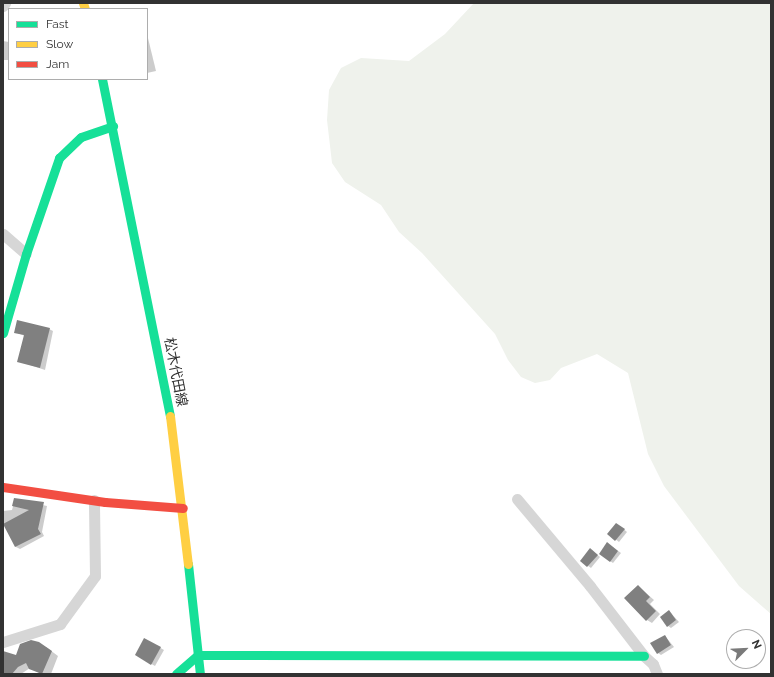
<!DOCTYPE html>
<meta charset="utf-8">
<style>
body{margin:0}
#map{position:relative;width:774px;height:677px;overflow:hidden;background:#fff;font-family:Raleway,"Noto Sans JP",sans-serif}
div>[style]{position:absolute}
.green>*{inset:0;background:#eff2ec}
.shadow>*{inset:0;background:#0003}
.building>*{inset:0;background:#808080}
.street>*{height:11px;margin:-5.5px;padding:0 5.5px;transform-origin:5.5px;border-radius:5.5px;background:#d6d6d6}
.fast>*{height:9px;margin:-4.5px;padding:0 4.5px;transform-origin:4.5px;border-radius:4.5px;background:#16e098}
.slow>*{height:9px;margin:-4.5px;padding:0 4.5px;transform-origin:4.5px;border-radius:4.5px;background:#ffcf43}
.jam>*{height:9px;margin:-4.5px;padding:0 4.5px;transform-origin:4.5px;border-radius:4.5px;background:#f24e42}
span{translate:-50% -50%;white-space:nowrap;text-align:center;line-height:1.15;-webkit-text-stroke:4px #fff;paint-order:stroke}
.street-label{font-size:14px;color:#323232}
.frame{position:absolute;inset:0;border:4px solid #323232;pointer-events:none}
.legend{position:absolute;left:8px;top:8px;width:140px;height:72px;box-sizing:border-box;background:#fff;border:1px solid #adadad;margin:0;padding:5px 7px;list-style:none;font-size:12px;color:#323232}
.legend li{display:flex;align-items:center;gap:8px;height:20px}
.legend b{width:20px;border:1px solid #adadad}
.north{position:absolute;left:726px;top:629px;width:40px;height:40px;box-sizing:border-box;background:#fff;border:1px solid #adadad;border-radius:50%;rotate:66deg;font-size:11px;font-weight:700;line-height:16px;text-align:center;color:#323232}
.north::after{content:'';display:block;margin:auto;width:14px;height:18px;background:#7a7a7a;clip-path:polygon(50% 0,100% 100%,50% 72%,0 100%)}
</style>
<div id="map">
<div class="green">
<div style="clip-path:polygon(474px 3px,771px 3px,771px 614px,739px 586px,664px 486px,648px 454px,628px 373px,597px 354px,561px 368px,550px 380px,535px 383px,521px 377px,508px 360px,495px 334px,422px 253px,399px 232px,381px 205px,345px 182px,332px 163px,327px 120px,329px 90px,341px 68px,361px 58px,409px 61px,445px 34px)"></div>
</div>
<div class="shadow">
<div style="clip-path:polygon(147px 34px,156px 71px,147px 73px)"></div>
<div style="clip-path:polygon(3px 41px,9px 42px,9px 60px,3px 60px)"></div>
<div style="clip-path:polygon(49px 329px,53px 331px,45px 370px,18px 361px,25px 336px,15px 332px)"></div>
<div style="clip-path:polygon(15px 499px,47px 506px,42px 532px,44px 536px,20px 549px,16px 547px,3px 522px,3px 511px,12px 510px)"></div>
<div style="clip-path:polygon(620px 526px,627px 532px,619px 542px,609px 534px)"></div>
<div style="clip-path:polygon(610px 545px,621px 553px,613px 563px,610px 561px)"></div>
<div style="clip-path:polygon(590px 549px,600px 557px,591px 568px,581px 561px)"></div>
<div style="clip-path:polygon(638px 586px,654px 600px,650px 604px,660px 614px,652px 623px,647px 620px)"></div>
<div style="clip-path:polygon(669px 611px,679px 622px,671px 628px,668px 626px)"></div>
<div style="clip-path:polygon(665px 636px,674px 647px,661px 655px,658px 653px)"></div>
<div style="clip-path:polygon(145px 639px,164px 650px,155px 666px,136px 655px)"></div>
<div style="clip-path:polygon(46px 647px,58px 656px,51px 674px,41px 674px,30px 668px,21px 674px,3px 674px,3px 652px,17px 656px)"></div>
</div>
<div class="building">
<div style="clip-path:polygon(17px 320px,50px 328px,40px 368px,17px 362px,24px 335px,14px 333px)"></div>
<div style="clip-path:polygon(14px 498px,44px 502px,38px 529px,41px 534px,15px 547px,3px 524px,29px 510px,12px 506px)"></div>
<div style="clip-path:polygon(616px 523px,625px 529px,615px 541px,607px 534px)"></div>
<div style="clip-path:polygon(607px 542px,618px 551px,610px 562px,599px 554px)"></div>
<div style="clip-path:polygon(590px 548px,598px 555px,587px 567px,580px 561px)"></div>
<div style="clip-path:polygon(638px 585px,650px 597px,646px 601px,656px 611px,646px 621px,624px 598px)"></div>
<div style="clip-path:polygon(669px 610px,676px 620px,667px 627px,660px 617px)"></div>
<div style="clip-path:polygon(665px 635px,671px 645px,657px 654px,650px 643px)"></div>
<div style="clip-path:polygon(144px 638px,161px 647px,151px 665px,135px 655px)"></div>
<div style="clip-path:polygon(31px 640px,39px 642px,52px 651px,42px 674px,29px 669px,26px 663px,18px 667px,12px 674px,3px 674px,3px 651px,16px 655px,20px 644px)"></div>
</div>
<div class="street">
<div style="left:3px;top:6px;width:4px;rotate:-56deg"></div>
<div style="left:3px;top:234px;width:30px;rotate:41deg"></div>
<div style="left:517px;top:499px;width:114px;rotate:50deg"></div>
<div style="left:590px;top:586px;width:88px;rotate:52.4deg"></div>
<div style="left:644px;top:656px;width:12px;rotate:42deg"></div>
<div style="left:653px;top:664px;width:11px;rotate:68deg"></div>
<div style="left:3px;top:642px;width:60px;rotate:-17.5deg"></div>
<div style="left:60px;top:624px;width:59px;rotate:-53.9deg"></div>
<div style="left:95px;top:576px;width:76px;rotate:-90.8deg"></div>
</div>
<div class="fast">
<div style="left:102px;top:79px;width:344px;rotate:78.6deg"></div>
<div style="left:3px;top:333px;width:82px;rotate:-73.8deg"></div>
<div style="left:26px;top:254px;width:102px;rotate:-71deg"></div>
<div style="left:59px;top:158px;width:30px;rotate:-44deg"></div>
<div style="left:81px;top:137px;width:34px;rotate:-19deg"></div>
<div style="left:188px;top:564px;width:111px;rotate:83.8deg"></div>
<div style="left:176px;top:674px;width:29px;rotate:-41deg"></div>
<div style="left:198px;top:655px;width:446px;rotate:0.1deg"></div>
</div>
<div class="slow">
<div style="left:83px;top:3px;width:6px;rotate:72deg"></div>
<div style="left:170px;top:416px;width:149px;rotate:83.1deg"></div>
</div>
<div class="jam">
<div style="left:3px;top:487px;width:103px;rotate:8.4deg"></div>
<div style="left:105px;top:502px;width:78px;rotate:4.4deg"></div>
</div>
<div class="street-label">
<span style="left:176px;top:372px;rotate:79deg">松木代田線</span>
</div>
<div class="frame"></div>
<ul class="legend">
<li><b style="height:5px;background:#16e098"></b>Fast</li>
<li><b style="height:5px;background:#ffcf43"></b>Slow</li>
<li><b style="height:5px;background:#f24e42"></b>Jam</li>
</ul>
<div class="north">N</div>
</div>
